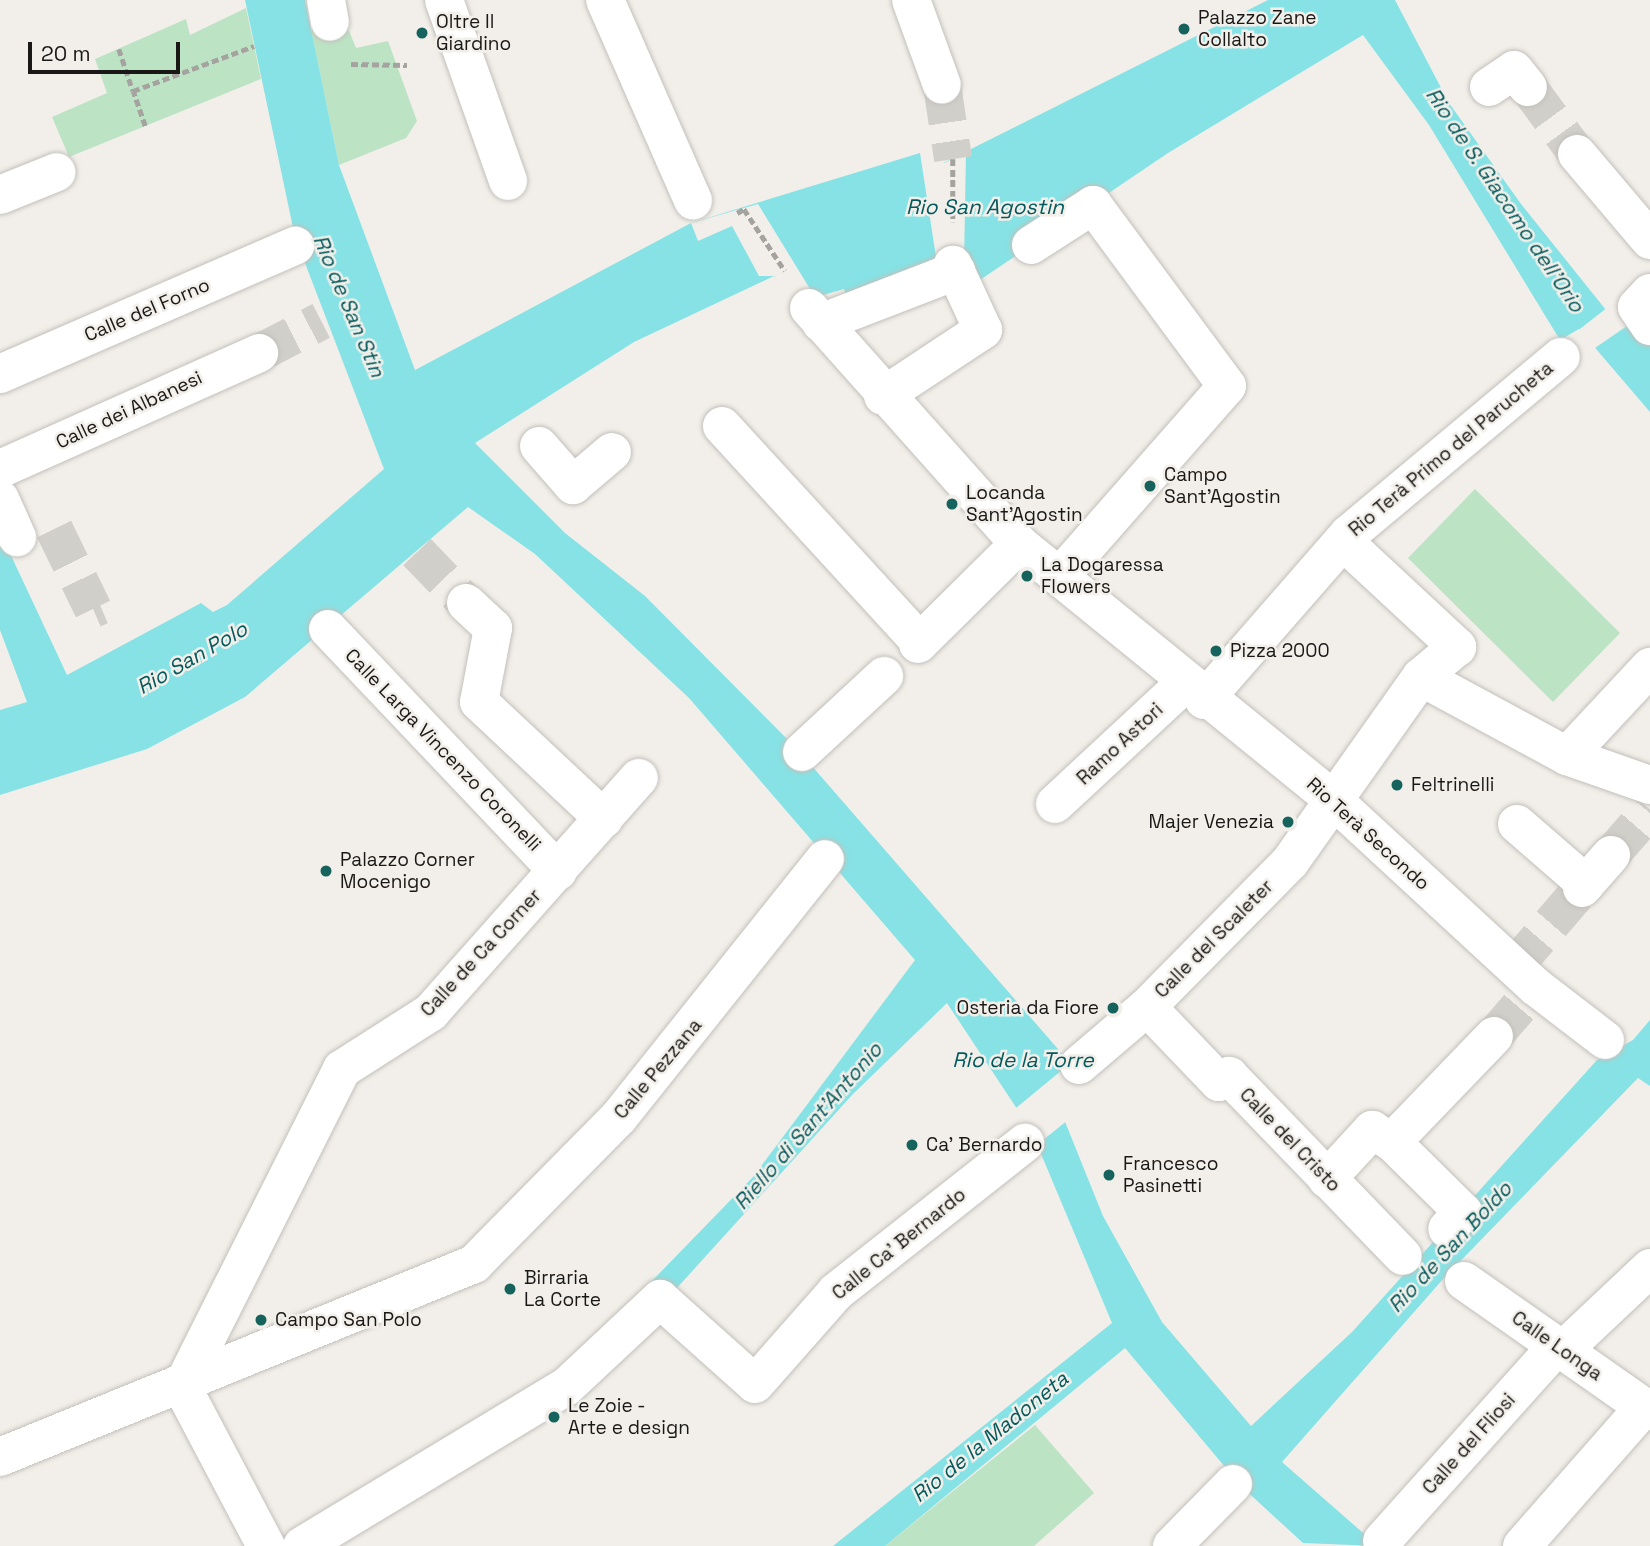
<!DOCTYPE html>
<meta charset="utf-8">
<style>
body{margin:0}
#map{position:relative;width:1650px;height:1546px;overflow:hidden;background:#f2efea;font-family:"Space Grotesk",sans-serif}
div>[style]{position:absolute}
.green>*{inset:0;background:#bce3c4}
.water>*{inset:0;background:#86e2e5}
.pier>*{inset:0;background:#f2efea}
.minor-tunnel>*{height:38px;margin-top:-19px;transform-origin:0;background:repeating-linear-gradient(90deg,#d1cfca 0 38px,transparent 0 57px)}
.path>*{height:4.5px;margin-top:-2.25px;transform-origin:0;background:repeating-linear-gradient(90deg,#a5a39f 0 7px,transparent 0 10.5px)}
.roads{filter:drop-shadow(0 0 2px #c3c0bb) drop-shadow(0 0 2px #c3c0bb)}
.minor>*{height:38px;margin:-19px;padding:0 19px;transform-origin:19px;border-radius:19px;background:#fff}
.dots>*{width:19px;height:19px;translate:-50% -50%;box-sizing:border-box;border:4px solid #f2efea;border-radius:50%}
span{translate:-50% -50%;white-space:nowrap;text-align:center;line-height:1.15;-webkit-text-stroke:5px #f2efea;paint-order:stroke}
.poi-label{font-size:19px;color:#191816}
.left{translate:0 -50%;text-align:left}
.right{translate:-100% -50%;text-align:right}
.street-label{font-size:19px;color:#191816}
.water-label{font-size:21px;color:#04595c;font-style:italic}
.scale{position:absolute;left:28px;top:42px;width:152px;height:32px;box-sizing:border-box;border:4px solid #191816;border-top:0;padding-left:9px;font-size:21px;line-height:24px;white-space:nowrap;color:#191816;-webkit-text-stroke:5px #f2efea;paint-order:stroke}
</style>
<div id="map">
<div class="green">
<div style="clip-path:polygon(246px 8px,261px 79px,69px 157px,52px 117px,107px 93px,95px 59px,186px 19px,190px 35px)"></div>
<div style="clip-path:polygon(343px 16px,356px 48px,388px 41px,417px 121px,406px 138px,339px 165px,311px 30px)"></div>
<div style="clip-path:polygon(1475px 489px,1620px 633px,1553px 702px,1408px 558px)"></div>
<div style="clip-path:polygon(1035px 1425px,1094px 1493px,1034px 1546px,885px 1546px)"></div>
</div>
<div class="water">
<div style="clip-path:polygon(245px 0,305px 0,339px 165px,415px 370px,691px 223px,920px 153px,943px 163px,1268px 0,1395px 0,1449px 103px,1521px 204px,1606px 310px,1650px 346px,1650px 412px,1579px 329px,1560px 340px,1429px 125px,1363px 35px,1168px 153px,974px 284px,849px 302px,844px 289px,816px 297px,774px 276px,634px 342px,475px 443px,565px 533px,645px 596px,798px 750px,1071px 1064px,1049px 1082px,1103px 1216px,1162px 1322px,1251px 1426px,1352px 1332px,1597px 1060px,1633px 1040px,1650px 1020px,1650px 1086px,1638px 1078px,1444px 1278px,1282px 1462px,1378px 1546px,1303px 1543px,1241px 1486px,1125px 1348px,885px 1546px,833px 1546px,1112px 1323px,1031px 1130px,947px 1003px,853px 1094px,666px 1300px,650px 1283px,753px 1177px,915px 960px,689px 698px,535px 554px,468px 507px,245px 697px,147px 749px,0 795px,0 710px,27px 702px,0 630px,0 532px,67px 675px,201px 603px,213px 612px,227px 605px,384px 469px,295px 237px)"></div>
</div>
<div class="pier">
<div style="clip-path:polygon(925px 152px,944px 163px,966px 152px,964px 263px,938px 270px,920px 153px)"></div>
<div style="clip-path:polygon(758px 204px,818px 302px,801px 313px,775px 276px,759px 276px,732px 226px,698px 241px,691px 223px)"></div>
<div style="clip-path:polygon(1608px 307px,1627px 326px,1592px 350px,1578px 333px,1562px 343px)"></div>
<div style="clip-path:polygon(1073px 1061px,1053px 1082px,1068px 1120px,1033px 1148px,1031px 1130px,1016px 1108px)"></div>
</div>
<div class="minor-tunnel">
<div style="left:942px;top:85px;width:75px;rotate:81.5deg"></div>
<div style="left:1528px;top:87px;width:83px;rotate:53.8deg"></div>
<div style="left:259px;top:353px;width:70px;rotate:-27.3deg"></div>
<div style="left:54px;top:529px;width:89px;rotate:64deg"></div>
<div style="left:93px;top:609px;width:8px;rotate:-23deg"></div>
<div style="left:417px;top:552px;width:71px;rotate:46.1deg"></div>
<div style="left:1611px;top:855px;width:60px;rotate:-49.1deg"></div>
<div style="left:1514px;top:967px;width:104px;rotate:-49.3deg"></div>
<div style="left:1494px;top:1036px;width:65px;rotate:-49.4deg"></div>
</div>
<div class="path">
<div style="left:119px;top:49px;width:44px;rotate:71.6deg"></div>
<div style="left:351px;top:64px;width:56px;rotate:1deg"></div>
<div style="left:145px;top:126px;width:37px;rotate:-109deg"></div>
<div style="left:133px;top:91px;width:129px;rotate:-20.4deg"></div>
<div style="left:953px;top:159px;width:63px;rotate:90deg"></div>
<div style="left:737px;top:213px;width:8px;rotate:-30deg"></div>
<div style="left:744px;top:209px;width:74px;rotate:56.5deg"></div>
</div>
<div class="roads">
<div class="minor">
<div style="left:326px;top:0;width:22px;rotate:80deg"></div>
<div style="left:444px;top:0;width:192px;rotate:70.5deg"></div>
<div style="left:605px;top:0;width:219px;rotate:66.3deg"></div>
<div style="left:911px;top:0;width:90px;rotate:70deg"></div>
<div style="left:1489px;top:87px;width:30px;rotate:-34deg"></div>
<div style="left:1514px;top:70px;width:22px;rotate:51deg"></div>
<div style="left:1577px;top:154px;width:113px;rotate:49.7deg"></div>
<div style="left:0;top:195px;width:61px;rotate:-22deg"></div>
<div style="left:1031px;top:245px;width:74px;rotate:-32.8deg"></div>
<div style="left:1093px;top:205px;width:225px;rotate:53.5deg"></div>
<div style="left:1227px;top:386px;width:254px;rotate:131.3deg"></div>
<div style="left:1650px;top:293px;width:19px;rotate:133deg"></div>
<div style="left:1637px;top:307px;width:23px;rotate:56deg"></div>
<div style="left:809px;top:308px;width:316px;rotate:48.3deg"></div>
<div style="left:1019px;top:544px;width:401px;rotate:39.1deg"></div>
<div style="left:1330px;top:797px;width:280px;rotate:42.7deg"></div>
<div style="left:1536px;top:987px;width:87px;rotate:37.5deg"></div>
<div style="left:821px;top:323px;width:145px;rotate:-21.1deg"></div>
<div style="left:0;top:374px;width:322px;rotate:-23.5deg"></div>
<div style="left:883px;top:396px;width:120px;rotate:-33.4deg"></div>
<div style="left:983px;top:330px;width:72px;rotate:-114.8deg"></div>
<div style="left:722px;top:426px;width:293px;rotate:47.5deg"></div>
<div style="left:539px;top:446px;width:52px;rotate:48.9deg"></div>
<div style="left:573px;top:485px;width:51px;rotate:-40.2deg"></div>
<div style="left:0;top:469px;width:284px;rotate:-24.1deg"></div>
<div style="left:0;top:499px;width:42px;rotate:65.9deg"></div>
<div style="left:1343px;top:541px;width:156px;rotate:42.9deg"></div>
<div style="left:466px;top:603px;width:37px;rotate:43deg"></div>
<div style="left:493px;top:628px;width:75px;rotate:100.7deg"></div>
<div style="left:479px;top:702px;width:171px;rotate:43.1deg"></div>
<div style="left:328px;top:629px;width:334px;rotate:46.5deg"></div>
<div style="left:918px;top:644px;width:142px;rotate:-44.7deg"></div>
<div style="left:1421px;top:677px;width:166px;rotate:28.4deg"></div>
<div style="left:1567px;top:756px;width:88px;rotate:19.3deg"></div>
<div style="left:1204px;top:700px;width:220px;rotate:-48.9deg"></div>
<div style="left:1349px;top:534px;width:276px;rotate:-39.9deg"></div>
<div style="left:802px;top:752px;width:112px;rotate:-42.8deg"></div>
<div style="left:1567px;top:756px;width:122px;rotate:-47deg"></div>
<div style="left:1055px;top:804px;width:178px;rotate:-42.9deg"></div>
<div style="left:1517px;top:824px;width:91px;rotate:41deg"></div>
<div style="left:1582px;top:888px;width:44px;rotate:-48.7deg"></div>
<div style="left:1147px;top:1007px;width:104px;rotate:46.2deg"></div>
<div style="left:1219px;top:1082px;width:12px;rotate:-31deg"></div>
<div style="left:1229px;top:1076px;width:250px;rotate:46deg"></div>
<div style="left:1079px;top:1065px;width:89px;rotate:-40.5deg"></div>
<div style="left:1147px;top:1007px;width:204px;rotate:-45.4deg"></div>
<div style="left:1290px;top:862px;width:227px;rotate:-54.7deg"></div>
<div style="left:1421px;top:677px;width:47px;rotate:-39.8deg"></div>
<div style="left:1392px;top:1142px;width:100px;rotate:44.6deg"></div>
<div style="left:1463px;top:1212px;width:23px;rotate:133deg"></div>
<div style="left:1327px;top:1179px;width:67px;rotate:-47.4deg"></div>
<div style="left:1372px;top:1130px;width:23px;rotate:31deg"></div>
<div style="left:1392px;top:1142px;width:147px;rotate:-46.1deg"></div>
<div style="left:1464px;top:1281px;width:227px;rotate:35deg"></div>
<div style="left:1562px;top:1351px;width:121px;rotate:-43.3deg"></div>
<div style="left:0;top:1457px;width:512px;rotate:-22.15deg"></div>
<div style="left:474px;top:1264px;width:206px;rotate:-45.4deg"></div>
<div style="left:619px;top:1117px;width:330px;rotate:-51.4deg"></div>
<div style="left:1382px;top:1541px;width:261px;rotate:-48.1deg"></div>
<div style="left:266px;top:1546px;width:180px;rotate:-117.8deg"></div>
<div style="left:182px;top:1387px;width:356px;rotate:-63.3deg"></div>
<div style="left:342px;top:1069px;width:106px;rotate:-32.6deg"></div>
<div style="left:431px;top:1012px;width:313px;rotate:-48.4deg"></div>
<div style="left:302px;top:1546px;width:308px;rotate:-31.1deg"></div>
<div style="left:566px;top:1387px;width:129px;rotate:-43.1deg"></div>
<div style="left:660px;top:1299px;width:127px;rotate:41.8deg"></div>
<div style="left:755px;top:1384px;width:123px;rotate:-48.6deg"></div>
<div style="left:836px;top:1292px;width:241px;rotate:-38.3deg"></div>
<div style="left:1172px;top:1546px;width:87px;rotate:-45.5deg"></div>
<div style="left:1522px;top:1546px;width:185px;rotate:-48.7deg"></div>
</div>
</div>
<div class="dots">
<div style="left:1184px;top:29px;background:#16635d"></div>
<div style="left:422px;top:33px;background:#16635d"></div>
<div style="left:1150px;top:486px;background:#16635d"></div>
<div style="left:952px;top:504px;background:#16635d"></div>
<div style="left:1027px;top:576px;background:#16635d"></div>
<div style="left:1216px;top:651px;background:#16635d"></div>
<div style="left:1397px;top:785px;background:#16635d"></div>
<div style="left:1288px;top:822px;background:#16635d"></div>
<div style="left:326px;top:871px;background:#16635d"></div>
<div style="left:1113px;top:1008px;background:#16635d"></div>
<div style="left:912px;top:1145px;background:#16635d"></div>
<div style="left:1109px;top:1175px;background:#16635d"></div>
<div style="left:510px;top:1289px;background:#16635d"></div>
<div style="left:261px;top:1320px;background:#16635d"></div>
<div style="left:554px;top:1417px;background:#16635d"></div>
</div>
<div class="poi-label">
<span class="left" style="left:1198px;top:29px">Palazzo Zane<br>Collalto</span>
<span class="left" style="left:436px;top:33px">Oltre Il<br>Giardino</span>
<span class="left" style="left:1164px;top:486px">Campo<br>Sant'Agostin</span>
<span class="left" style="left:966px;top:504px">Locanda<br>Sant'Agostin</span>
<span class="left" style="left:1041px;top:576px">La Dogaressa<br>Flowers</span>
<span class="left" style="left:1230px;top:651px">Pizza 2000</span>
<span class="left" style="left:1411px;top:785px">Feltrinelli</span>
<span class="right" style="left:1274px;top:822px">Majer Venezia</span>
<span class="left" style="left:340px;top:871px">Palazzo Corner<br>Mocenigo</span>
<span class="right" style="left:1099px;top:1008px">Osteria da Fiore</span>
<span class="left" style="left:926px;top:1145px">Ca' Bernardo</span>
<span class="left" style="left:1123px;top:1175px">Francesco<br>Pasinetti</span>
<span class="left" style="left:524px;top:1289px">Birraria<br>La Corte</span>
<span class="left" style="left:275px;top:1320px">Campo San Polo</span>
<span class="left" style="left:568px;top:1417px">Le Zoie -<br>Arte e design</span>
</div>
<div class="street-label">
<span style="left:147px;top:310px;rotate:-23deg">Calle del Forno</span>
<span style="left:129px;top:410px;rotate:-25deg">Calle dei Albanesi</span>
<span style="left:1451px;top:449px;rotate:-40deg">Rio Terà Primo del Parucheta</span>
<span style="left:1120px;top:744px;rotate:-43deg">Ramo Astori</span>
<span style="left:443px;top:750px;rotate:46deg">Calle Larga Vincenzo Coronelli</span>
<span style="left:1368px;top:834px;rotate:42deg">Rio Terà Secondo</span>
<span style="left:1214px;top:939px;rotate:-45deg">Calle del Scaleter</span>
<span style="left:481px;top:953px;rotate:-47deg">Calle de Ca Corner</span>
<span style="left:658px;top:1069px;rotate:-50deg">Calle Pezzana</span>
<span style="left:1290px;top:1140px;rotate:46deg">Calle del Cristo</span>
<span style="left:899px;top:1244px;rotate:-39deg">Calle Ca' Bernardo</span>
<span style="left:1557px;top:1346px;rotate:35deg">Calle Longa</span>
<span style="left:1469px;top:1444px;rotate:-48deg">Calle del Fliosi</span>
</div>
<div class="water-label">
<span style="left:1505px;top:200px;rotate:56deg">Rio de S. Giacomo dell'Orio</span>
<span style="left:985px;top:207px">Rio San Agostin</span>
<span style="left:349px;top:306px;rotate:67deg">Rio de San Stin</span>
<span style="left:192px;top:658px;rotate:-30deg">Rio San Polo</span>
<span style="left:1023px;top:1060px">Rio de la Torre</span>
<span style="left:808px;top:1126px;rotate:-49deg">Riello di Sant'Antonio</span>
<span style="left:1450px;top:1247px;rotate:-47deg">Rio de San Boldo</span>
<span style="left:990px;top:1437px;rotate:-39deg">Rio de la Madoneta</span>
</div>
<div class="scale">20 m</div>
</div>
